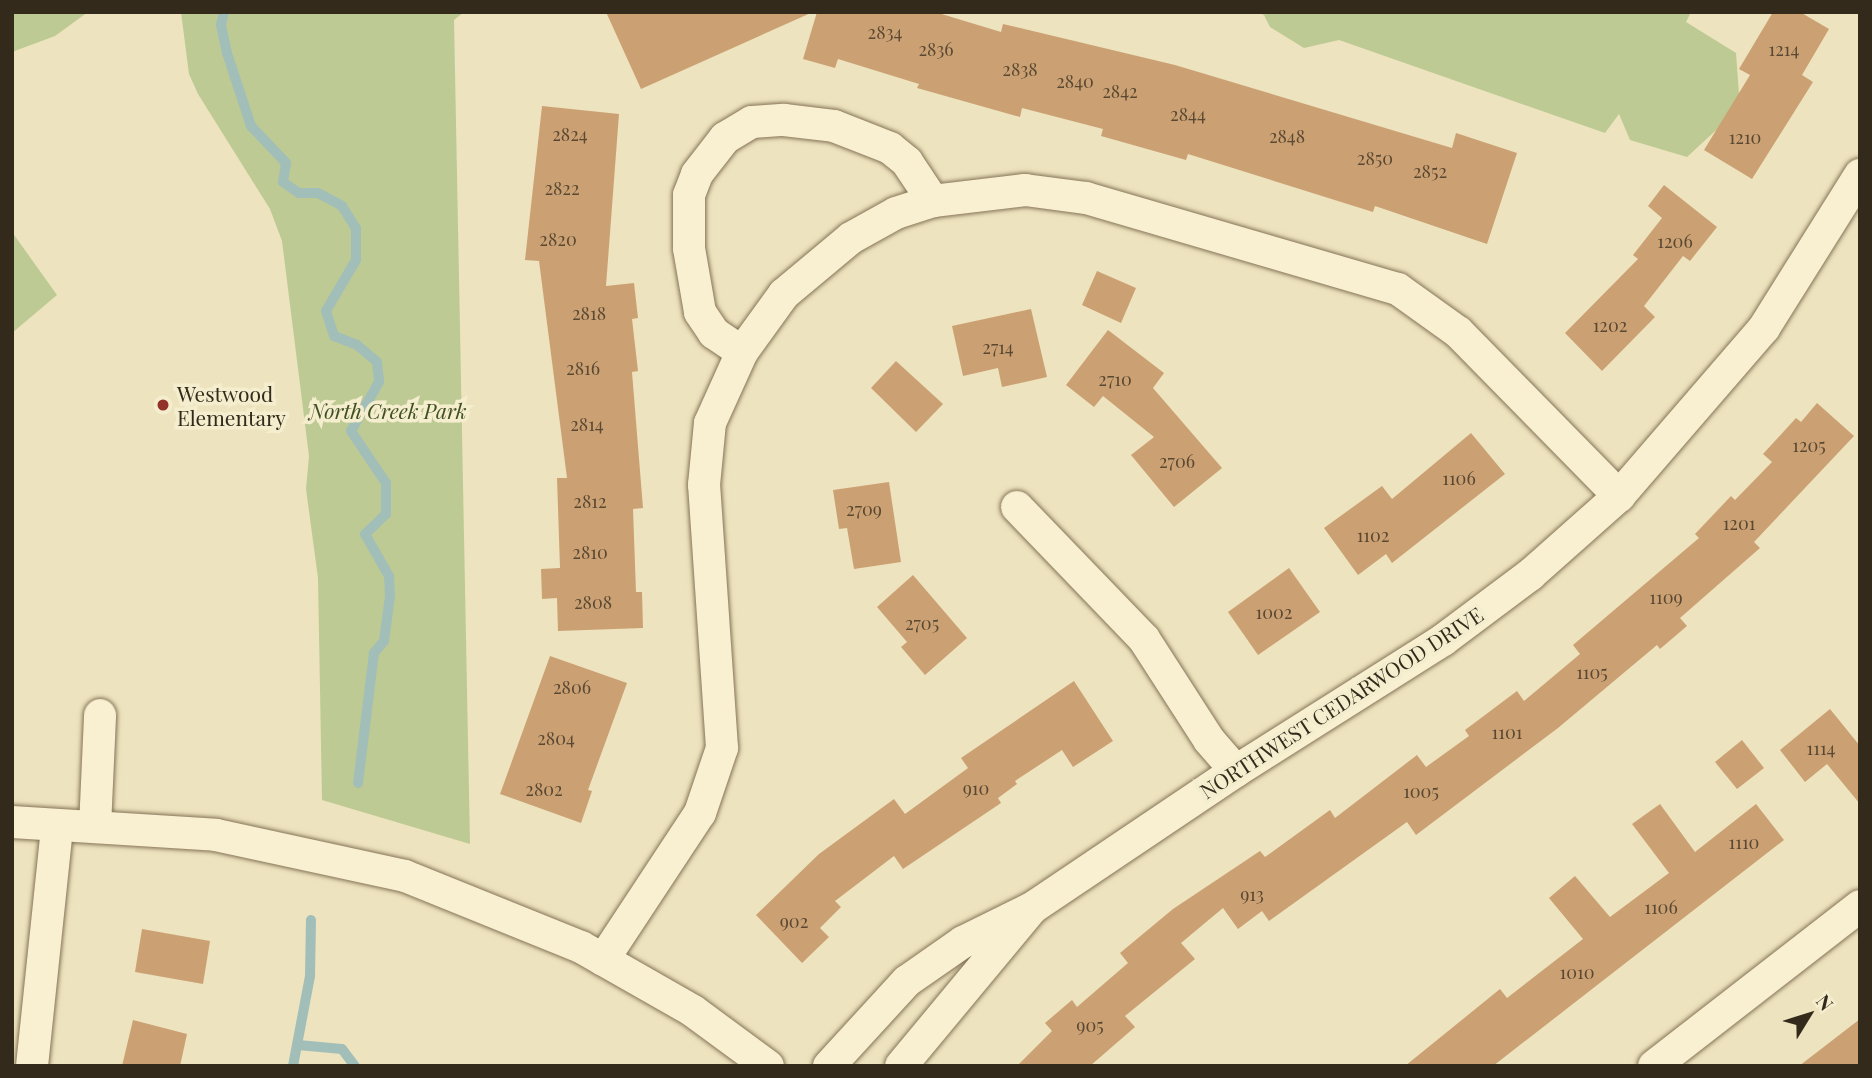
<!DOCTYPE html>
<style>
body{margin:0}
#map{position:relative;width:1872px;height:1078px;overflow:hidden;background:#ede3be;font-family:"Playfair Display",serif}
div>[style]{position:absolute}
.green>*{inset:0;background:#beca93}
.stream>*{height:10px;margin:-5px;padding:0 5px;transform-origin:5px;border-radius:5px;background:#a2beb9}
.building>*{inset:0;background:#cba174}
.roads{filter:drop-shadow(0 0 2px #857457) drop-shadow(0 0 2px #857457)}
.minor>*{height:32px;margin:-16px;padding:0 16px;transform-origin:16px;border-radius:16px;background:#f8f0d1}
.dots>*{width:19px;height:19px;translate:-50% -50%;box-sizing:border-box;border:4px solid #f4edce;border-radius:50%}
span{translate:-50% -50%;white-space:nowrap;text-align:center;line-height:1.15;-webkit-text-stroke:7px #f4edce;paint-order:stroke}
.number-label{font-size:18px;color:#5a4832}
.number-label span{-webkit-text-stroke-width:0}
.poi-label{font-size:21px;color:#342a1c}
.left{translate:0 -50%;text-align:left}
.park-label{font-size:21px;color:#405023;font-style:italic}
.street-label{font-size:21px;color:#342a1c}
.frame{position:absolute;inset:0;border:14px solid #342a1c;pointer-events:none}
.north{position:absolute;left:1774px;top:980px;width:70px;height:70px;-webkit-text-stroke:5px #f4edce;paint-order:stroke;rotate:52deg;font-size:19px;font-weight:700;line-height:28px;text-align:center;color:#342a1c}
.north::after{content:'';display:block;margin:auto;width:24px;height:32px;background:#342a1c;clip-path:polygon(50% 0,100% 100%,50% 72%,0 100%)}
</style>
<div id="map">
<div class="green">
<div style="clip-path:polygon(12px 12px,88px 12px,55px 36px,12px 52px)"></div>
<div style="clip-path:polygon(181px 12px,464px 12px,454px 20px,470px 844px,322px 800px,318px 578px,306px 489px,309px 456px,282px 241px,270px 209px,198px 94px,189px 74px)"></div>
<div style="clip-path:polygon(1257px 12px,1691px 12px,1686px 22px,1736px 53px,1740px 108px,1687px 157px,1630px 140px,1619px 114px,1605px 133px,1339px 40px,1304px 48px,1270px 27px,1264px 15px)"></div>
<div style="clip-path:polygon(12px 232px,57px 295px,12px 333px)"></div>
</div>
<div class="stream">
<div style="left:224px;top:12px;width:13px;rotate:103deg"></div>
<div style="left:221px;top:25px;width:29px;rotate:78deg"></div>
<div style="left:227px;top:53px;width:77px;rotate:71.8deg"></div>
<div style="left:251px;top:126px;width:51px;rotate:46.6deg"></div>
<div style="left:286px;top:163px;width:19px;rotate:99deg"></div>
<div style="left:283px;top:182px;width:19px;rotate:35deg"></div>
<div style="left:299px;top:193px;width:19px"></div>
<div style="left:318px;top:193px;width:27px;rotate:28deg"></div>
<div style="left:342px;top:206px;width:26px;rotate:58deg"></div>
<div style="left:356px;top:228px;width:32px;rotate:90deg"></div>
<div style="left:356px;top:260px;width:59px;rotate:120.5deg"></div>
<div style="left:326px;top:311px;width:26px;rotate:72deg"></div>
<div style="left:334px;top:336px;width:25px;rotate:21deg"></div>
<div style="left:357px;top:345px;width:26px;rotate:40deg"></div>
<div style="left:377px;top:362px;width:20px;rotate:84deg"></div>
<div style="left:379px;top:382px;width:56px;rotate:119.7deg"></div>
<div style="left:351px;top:431px;width:63px;rotate:56.1deg"></div>
<div style="left:386px;top:483px;width:31px;rotate:90deg"></div>
<div style="left:386px;top:514px;width:29px;rotate:136deg"></div>
<div style="left:365px;top:534px;width:48px;rotate:60.3deg"></div>
<div style="left:389px;top:576px;width:20px;rotate:87deg"></div>
<div style="left:390px;top:596px;width:45px;rotate:97.6deg"></div>
<div style="left:384px;top:641px;width:16px;rotate:130deg"></div>
<div style="left:374px;top:653px;width:131px;rotate:97deg"></div>
<div style="left:298px;top:1045px;width:44px;rotate:5.2deg"></div>
<div style="left:342px;top:1049px;width:21px;rotate:53deg"></div>
<div style="left:293px;top:1066px;width:92px;rotate:-79.3deg"></div>
<div style="left:310px;top:976px;width:56px;rotate:-89deg"></div>
</div>
<div class="building">
<div style="clip-path:polygon(606px 12px,813px 12px,641px 89px)"></div>
<div style="clip-path:polygon(817px 12px,935px 12px,1001px 32px,1003px 24px,1175px 65px,1452px 148px,1456px 133px,1517px 153px,1487px 244px,1375px 206px,1373px 212px,1188px 154px,1186px 160px,1101px 136px,1103px 129px,1022px 108px,1020px 117px,917px 88px,919px 84px,838px 59px,835px 68px,803px 59px)"></div>
<div style="clip-path:polygon(1773px 12px,1800px 12px,1829px 29px,1802px 75px,1813px 82px,1752px 179px,1704px 150px,1750px 75px,1739px 69px)"></div>
<div style="clip-path:polygon(542px 106px,619px 114px,606px 286px,634px 283px,638px 318px,632px 319px,638px 371px,632px 372px,643px 508px,633px 509px,636px 592px,642px 592px,643px 628px,558px 631px,557px 598px,542px 599px,541px 569px,560px 568px,557px 478px,567px 478px,539px 261px,525px 260px)"></div>
<div style="clip-path:polygon(1664px 185px,1717px 227px,1690px 261px,1683px 256px,1644px 306px,1655px 317px,1602px 371px,1565px 333px,1638px 259px,1633px 255px,1662px 218px,1648px 206px)"></div>
<div style="clip-path:polygon(1097px 271px,1136px 288px,1121px 323px,1082px 305px)"></div>
<div style="clip-path:polygon(1031px 309px,1047px 377px,1002px 387px,998px 368px,963px 376px,952px 326px)"></div>
<div style="clip-path:polygon(1108px 330px,1164px 373px,1153px 388px,1222px 468px,1174px 507px,1131px 455px,1154px 437px,1103px 396px,1094px 407px,1066px 385px)"></div>
<div style="clip-path:polygon(896px 361px,943px 404px,916px 432px,871px 388px)"></div>
<div style="clip-path:polygon(1817px 403px,1854px 436px,1754px 542px,1760px 548px,1680px 618px,1687px 626px,1660px 649px,1657px 645px,1558px 728px,1416px 835px,1407px 822px,1269px 921px,1262px 911px,1238px 929px,1223px 908px,1181px 943px,1195px 959px,1125px 1016px,1135px 1027px,1090px 1066px,1017px 1066px,1052px 1031px,1045px 1023px,1072px 1000px,1077px 1007px,1128px 963px,1120px 953px,1173px 909px,1260px 851px,1265px 857px,1330px 810px,1335px 818px,1417px 755px,1426px 767px,1469px 736px,1465px 730px,1517px 691px,1524px 701px,1580px 654px,1573px 645px,1699px 538px,1695px 534px,1731px 496px,1735px 500px,1772px 462px,1763px 454px,1796px 418px,1801px 422px)"></div>
<div style="clip-path:polygon(1471px 433px,1505px 474px,1392px 563px,1386px 554px,1358px 575px,1324px 528px,1382px 486px,1392px 499px)"></div>
<div style="clip-path:polygon(889px 482px,901px 562px,854px 569px,847px 528px,839px 529px,833px 490px)"></div>
<div style="clip-path:polygon(1289px 568px,1320px 612px,1258px 655px,1228px 612px)"></div>
<div style="clip-path:polygon(913px 575px,967px 638px,925px 675px,901px 647px,907px 642px,877px 607px)"></div>
<div style="clip-path:polygon(550px 656px,627px 683px,588px 790px,592px 791px,581px 823px,500px 794px)"></div>
<div style="clip-path:polygon(1074px 681px,1113px 741px,1073px 767px,1062px 750px,1015px 781px,1017px 784px,998px 798px,1001px 803px,903px 869px,894px 856px,835px 901px,841px 907px,820px 928px,829px 937px,802px 963px,756px 915px,819px 854px,894px 799px,905px 814px,968px 768px,961px 758px)"></div>
<div style="clip-path:polygon(1830px 709px,1860px 746px,1860px 804px,1827px 764px,1805px 782px,1780px 750px)"></div>
<div style="clip-path:polygon(1742px 740px,1764px 768px,1737px 789px,1715px 762px)"></div>
<div style="clip-path:polygon(1660px 804px,1695px 852px,1756px 804px,1784px 840px,1493px 1066px,1405px 1066px,1500px 989px,1507px 998px,1583px 939px,1549px 898px,1575px 876px,1610px 917px,1669px 873px,1632px 824px)"></div>
<div style="clip-path:polygon(142px 929px,210px 941px,203px 984px,135px 972px)"></div>
<div style="clip-path:polygon(1860px 1019px,1860px 1066px,1799px 1066px)"></div>
<div style="clip-path:polygon(133px 1020px,187px 1034px,180px 1066px,122px 1066px)"></div>
</div>
<div class="roads">
<div class="minor">
<div style="left:742px;top:352px;width:34px;rotate:-146deg"></div>
<div style="left:714px;top:333px;width:25px;rotate:-124deg"></div>
<div style="left:700px;top:312px;width:65px;rotate:-99.8deg"></div>
<div style="left:689px;top:248px;width:53px;rotate:-90deg"></div>
<div style="left:689px;top:195px;width:22px;rotate:-69deg"></div>
<div style="left:697px;top:174px;width:46px;rotate:-52.1deg"></div>
<div style="left:725px;top:138px;width:31px;rotate:-31deg"></div>
<div style="left:752px;top:122px;width:32px;rotate:-4deg"></div>
<div style="left:784px;top:120px;width:50px;rotate:6.8deg"></div>
<div style="left:834px;top:126px;width:60px;rotate:21.4deg"></div>
<div style="left:890px;top:148px;width:22px;rotate:39deg"></div>
<div style="left:907px;top:162px;width:47px;rotate:56.3deg"></div>
<div style="left:1017px;top:507px;width:183px;rotate:46.1deg"></div>
<div style="left:1144px;top:639px;width:120px;rotate:57.2deg"></div>
<div style="left:1209px;top:740px;width:41px;rotate:48.9deg"></div>
<div style="left:12px;top:822px;width:204px;rotate:3.6deg"></div>
<div style="left:216px;top:835px;width:193px;rotate:12.2deg"></div>
<div style="left:405px;top:876px;width:190px;rotate:22deg"></div>
<div style="left:581px;top:947px;width:129px;rotate:29.7deg"></div>
<div style="left:693px;top:1011px;width:93px;rotate:36.3deg"></div>
<div style="left:95px;top:827px;width:112px;rotate:-87.4deg"></div>
<div style="left:603px;top:960px;width:176px;rotate:-56.6deg"></div>
<div style="left:700px;top:813px;width:69px;rotate:-71.3deg"></div>
<div style="left:722px;top:748px;width:264px;rotate:-93.9deg"></div>
<div style="left:704px;top:485px;width:62px;rotate:-84.5deg"></div>
<div style="left:710px;top:423px;width:78px;rotate:-65.7deg"></div>
<div style="left:742px;top:352px;width:72px;rotate:-54.1deg"></div>
<div style="left:784px;top:294px;width:87px;rotate:-39.9deg"></div>
<div style="left:851px;top:238px;width:51px;rotate:-29.1deg"></div>
<div style="left:896px;top:213px;width:39px;rotate:-18deg"></div>
<div style="left:933px;top:201px;width:93px;rotate:-6.8deg"></div>
<div style="left:1025px;top:190px;width:62px;rotate:7.5deg"></div>
<div style="left:1086px;top:198px;width:325px;rotate:16.3deg"></div>
<div style="left:1398px;top:289px;width:74px;rotate:35.6deg"></div>
<div style="left:1458px;top:332px;width:230px;rotate:45.5deg"></div>
<div style="left:32px;top:1066px;width:240px;rotate:-84deg"></div>
<div style="left:829px;top:1066px;width:115px;rotate:-47.5deg"></div>
<div style="left:907px;top:981px;width:68px;rotate:-34.9deg"></div>
<div style="left:963px;top:942px;width:77px;rotate:-26.2deg"></div>
<div style="left:1032px;top:908px;width:246px;rotate:-33.9deg"></div>
<div style="left:1236px;top:771px;width:245px;rotate:-32.3deg"></div>
<div style="left:1443px;top:640px;width:109px;rotate:-36.8deg"></div>
<div style="left:1530px;top:575px;width:119px;rotate:-41.6deg"></div>
<div style="left:1619px;top:496px;width:222px;rotate:-49.2deg"></div>
<div style="left:1764px;top:328px;width:181px;rotate:-57.9deg"></div>
<div style="left:901px;top:1066px;width:200px;rotate:-50.3deg"></div>
<div style="left:1654px;top:1066px;width:261px;rotate:-37.8deg"></div>
</div>
</div>
<div class="dots">
<div style="left:163px;top:405px;background:#933228"></div>
</div>
<div class="number-label">
<span style="left:885px;top:32px">2834</span>
<span style="left:936px;top:49px">2836</span>
<span style="left:1784px;top:49px">1214</span>
<span style="left:1020px;top:69px">2838</span>
<span style="left:1075px;top:81px">2840</span>
<span style="left:1120px;top:91px">2842</span>
<span style="left:1188px;top:114px">2844</span>
<span style="left:570px;top:134px">2824</span>
<span style="left:1287px;top:136px">2848</span>
<span style="left:1745px;top:137px">1210</span>
<span style="left:1375px;top:158px">2850</span>
<span style="left:1430px;top:171px">2852</span>
<span style="left:562px;top:188px">2822</span>
<span style="left:558px;top:239px">2820</span>
<span style="left:1675px;top:241px">1206</span>
<span style="left:589px;top:313px">2818</span>
<span style="left:1610px;top:325px">1202</span>
<span style="left:998px;top:347px">2714</span>
<span style="left:583px;top:368px">2816</span>
<span style="left:1115px;top:379px">2710</span>
<span style="left:587px;top:424px">2814</span>
<span style="left:1809px;top:445px">1205</span>
<span style="left:1177px;top:461px">2706</span>
<span style="left:1459px;top:478px">1106</span>
<span style="left:590px;top:501px">2812</span>
<span style="left:864px;top:509px">2709</span>
<span style="left:1739px;top:523px">1201</span>
<span style="left:1373px;top:535px">1102</span>
<span style="left:590px;top:552px">2810</span>
<span style="left:1666px;top:597px">1109</span>
<span style="left:593px;top:602px">2808</span>
<span style="left:1274px;top:612px">1002</span>
<span style="left:922px;top:623px">2705</span>
<span style="left:1592px;top:672px">1105</span>
<span style="left:572px;top:687px">2806</span>
<span style="left:1507px;top:732px">1101</span>
<span style="left:556px;top:738px">2804</span>
<span style="left:1821px;top:748px">1114</span>
<span style="left:976px;top:788px">910</span>
<span style="left:544px;top:789px">2802</span>
<span style="left:1421px;top:791px">1005</span>
<span style="left:1744px;top:842px">1110</span>
<span style="left:1252px;top:894px">913</span>
<span style="left:1661px;top:907px">1106</span>
<span style="left:794px;top:921px">902</span>
<span style="left:1577px;top:972px">1010</span>
<span style="left:1090px;top:1025px">905</span>
</div>
<div class="poi-label">
<span class="left" style="left:177px;top:405px">Westwood<br>Elementary</span>
</div>
<div class="park-label">
<span style="left:388px;top:410px">North Creek Park</span>
</div>
<div class="street-label">
<span style="left:1341px;top:702px;rotate:-33deg">NORTHWEST CEDARWOOD DRIVE</span>
</div>
<div class="frame"></div>
<div class="north">N</div>
</div>
